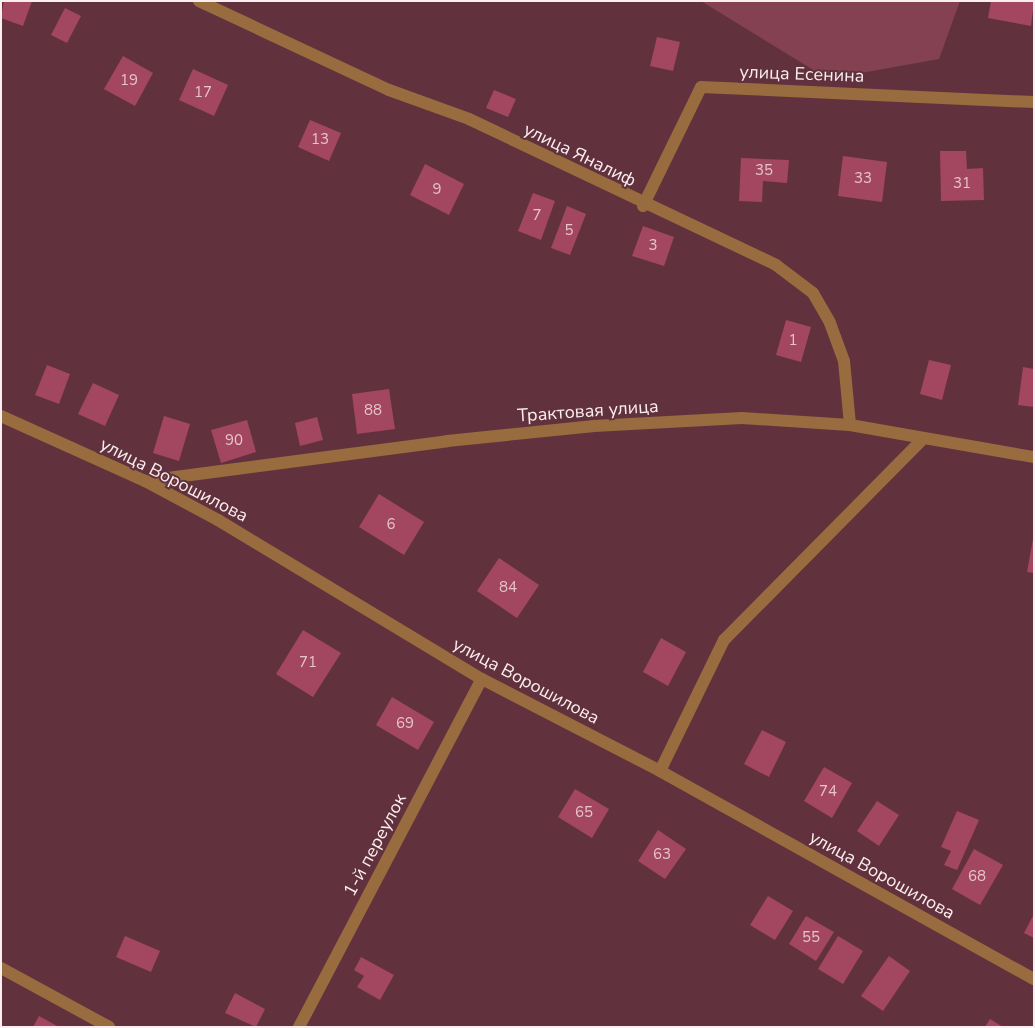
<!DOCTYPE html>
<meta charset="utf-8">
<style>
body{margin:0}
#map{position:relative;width:1035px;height:1028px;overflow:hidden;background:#61323d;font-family:"Nunito Sans",sans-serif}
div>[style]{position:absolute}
.green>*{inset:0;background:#834151}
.building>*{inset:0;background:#a3465f}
.minor>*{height:12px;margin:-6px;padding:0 6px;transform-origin:6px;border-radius:6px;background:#986c3f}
span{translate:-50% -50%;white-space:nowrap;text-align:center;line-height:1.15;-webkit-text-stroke:4px #61323d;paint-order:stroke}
.number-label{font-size:15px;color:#e5c4cc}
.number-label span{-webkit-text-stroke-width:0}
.street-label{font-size:18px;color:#fbeef0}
.frame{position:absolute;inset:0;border:2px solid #fbeef0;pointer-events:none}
</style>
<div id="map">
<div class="green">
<div style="clip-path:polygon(701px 1px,960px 1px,939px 59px,828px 79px)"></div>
</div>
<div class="building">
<div style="clip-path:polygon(4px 1px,32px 1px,23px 26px,1px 18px)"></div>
<div style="clip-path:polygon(991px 1px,1034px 1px,1031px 26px,988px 18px)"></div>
<div style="clip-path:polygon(65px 8px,81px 16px,67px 43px,51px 35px)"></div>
<div style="clip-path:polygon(657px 37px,680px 42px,673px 71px,650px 66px)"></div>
<div style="clip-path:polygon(123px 56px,153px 73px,135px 106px,104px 89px)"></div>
<div style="clip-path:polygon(193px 69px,228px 85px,214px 116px,179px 100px)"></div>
<div style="clip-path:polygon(494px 90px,516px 99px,508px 117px,486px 108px)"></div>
<div style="clip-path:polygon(310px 120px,341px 133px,329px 161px,298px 147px)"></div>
<div style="clip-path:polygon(940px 151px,966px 151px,967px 169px,983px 168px,984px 200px,941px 201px)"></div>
<div style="clip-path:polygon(843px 156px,887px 162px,882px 202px,838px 196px)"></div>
<div style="clip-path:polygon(741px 158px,789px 160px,787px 183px,763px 181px,762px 202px,739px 201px)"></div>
<div style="clip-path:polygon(425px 164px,464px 184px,449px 215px,410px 195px)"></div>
<div style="clip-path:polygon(533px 193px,555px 201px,541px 240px,518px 231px)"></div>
<div style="clip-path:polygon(567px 206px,586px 214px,570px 255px,551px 248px)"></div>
<div style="clip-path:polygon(643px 226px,674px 237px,664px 266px,632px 256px)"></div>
<div style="clip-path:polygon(786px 320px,811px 327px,801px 362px,776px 355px)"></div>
<div style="clip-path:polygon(929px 360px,951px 365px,942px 400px,920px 394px)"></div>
<div style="clip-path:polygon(47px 365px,70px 374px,59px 404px,35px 395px)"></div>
<div style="clip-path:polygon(1023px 367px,1034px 369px,1034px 407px,1018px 405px)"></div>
<div style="clip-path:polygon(93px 383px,119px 395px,105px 426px,78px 414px)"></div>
<div style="clip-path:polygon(389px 389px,395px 429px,357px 434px,352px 394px)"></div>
<div style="clip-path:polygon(164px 416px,190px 424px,179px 461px,153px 453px)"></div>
<div style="clip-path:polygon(317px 417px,323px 440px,300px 446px,295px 423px)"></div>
<div style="clip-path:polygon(247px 420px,256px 452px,221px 463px,211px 430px)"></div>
<div style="clip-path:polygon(379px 494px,424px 522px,404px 555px,359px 527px)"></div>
<div style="clip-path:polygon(1033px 539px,1034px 539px,1034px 573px,1027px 572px)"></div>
<div style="clip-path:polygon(499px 558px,539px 585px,517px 618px,477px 591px)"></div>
<div style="clip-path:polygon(303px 630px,341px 653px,313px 697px,276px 674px)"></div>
<div style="clip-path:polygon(661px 638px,686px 652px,668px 686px,643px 672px)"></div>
<div style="clip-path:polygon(392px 697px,434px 722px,418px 750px,376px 725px)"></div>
<div style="clip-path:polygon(762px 730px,786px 742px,769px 777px,744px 764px)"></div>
<div style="clip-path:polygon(824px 767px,852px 783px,832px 818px,804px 801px)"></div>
<div style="clip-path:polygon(575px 789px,609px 809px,592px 838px,558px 817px)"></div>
<div style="clip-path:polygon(877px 801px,899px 815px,879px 846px,857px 831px)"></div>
<div style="clip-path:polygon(957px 811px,979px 820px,957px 870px,944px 865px,951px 851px,941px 847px)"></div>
<div style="clip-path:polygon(658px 830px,686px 849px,665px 879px,638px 861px)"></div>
<div style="clip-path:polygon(974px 849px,1003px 865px,980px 905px,952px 889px)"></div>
<div style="clip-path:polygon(768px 896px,793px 911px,775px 940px,750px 925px)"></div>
<div style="clip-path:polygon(1034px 914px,1034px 938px,1024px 933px)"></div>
<div style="clip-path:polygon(806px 916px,834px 932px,816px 961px,789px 944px)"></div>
<div style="clip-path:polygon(125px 936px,160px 951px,151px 972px,116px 957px)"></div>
<div style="clip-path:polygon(838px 936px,863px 951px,843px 984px,818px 969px)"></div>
<div style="clip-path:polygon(889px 956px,910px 971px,883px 1011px,861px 996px)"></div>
<div style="clip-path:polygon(361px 957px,394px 975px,380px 1000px,357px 987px,364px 976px,354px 970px)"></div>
<div style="clip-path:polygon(235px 993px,265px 1009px,256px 1027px,225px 1013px)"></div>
<div style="clip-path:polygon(39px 1016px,59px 1027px,33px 1027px)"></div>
<div style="clip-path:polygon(990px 1019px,1003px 1027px,985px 1027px)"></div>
</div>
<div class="minor">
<div style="left:199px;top:1px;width:210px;rotate:25.1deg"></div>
<div style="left:389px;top:90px;width:85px;rotate:19.9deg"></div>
<div style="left:469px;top:119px;width:340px;rotate:25.4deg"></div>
<div style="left:776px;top:265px;width:46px;rotate:37.1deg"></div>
<div style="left:813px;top:293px;width:34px;rotate:60deg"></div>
<div style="left:830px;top:323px;width:40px;rotate:69.8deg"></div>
<div style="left:844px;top:361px;width:64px;rotate:84.6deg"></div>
<div style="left:643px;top:206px;width:132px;rotate:-64deg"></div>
<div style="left:701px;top:87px;width:333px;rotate:2.6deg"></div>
<div style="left:1px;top:416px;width:158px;rotate:24.3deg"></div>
<div style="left:145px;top:481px;width:83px;rotate:28.1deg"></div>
<div style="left:218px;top:520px;width:308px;rotate:31.1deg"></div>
<div style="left:482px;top:679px;width:200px;rotate:27.3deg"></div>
<div style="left:660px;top:771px;width:428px;rotate:29.1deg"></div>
<div style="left:145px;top:481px;width:305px;rotate:-7.5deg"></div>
<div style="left:447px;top:441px;width:148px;rotate:-5.8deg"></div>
<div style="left:594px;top:426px;width:148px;rotate:-3.1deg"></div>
<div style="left:742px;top:418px;width:108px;rotate:3.7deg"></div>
<div style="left:850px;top:425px;width:187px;rotate:9.9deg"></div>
<div style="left:660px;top:771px;width:146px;rotate:-64deg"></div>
<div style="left:724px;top:640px;width:283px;rotate:-45.3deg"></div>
<div style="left:1px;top:968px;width:123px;rotate:28.6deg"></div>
<div style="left:299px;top:1027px;width:393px;rotate:-62.3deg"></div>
</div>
<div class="number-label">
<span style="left:129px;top:81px">19</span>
<span style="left:203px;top:93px">17</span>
<span style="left:320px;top:140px">13</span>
<span style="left:764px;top:171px">35</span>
<span style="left:863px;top:179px">33</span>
<span style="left:962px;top:184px">31</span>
<span style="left:437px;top:190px">9</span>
<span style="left:537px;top:216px">7</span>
<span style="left:569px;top:231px">5</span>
<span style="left:653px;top:246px">3</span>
<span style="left:793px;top:341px">1</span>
<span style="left:373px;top:411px">88</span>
<span style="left:234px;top:441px">90</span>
<span style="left:391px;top:525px">6</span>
<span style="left:508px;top:588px">84</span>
<span style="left:308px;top:663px">71</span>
<span style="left:405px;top:724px">69</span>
<span style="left:828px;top:792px">74</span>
<span style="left:584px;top:813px">65</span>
<span style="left:662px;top:855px">63</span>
<span style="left:977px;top:877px">68</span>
<span style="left:811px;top:938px">55</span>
</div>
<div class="street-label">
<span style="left:802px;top:74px;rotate:2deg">улица Есенина</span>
<span style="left:580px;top:155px;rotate:26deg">улица Яналиф</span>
<span style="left:588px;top:411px;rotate:-4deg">Трактовая улица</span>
<span style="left:174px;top:480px;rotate:27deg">улица Ворошилова</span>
<span style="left:526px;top:681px;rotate:28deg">улица Ворошилова</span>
<span style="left:375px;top:845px;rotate:-62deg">1-й переулок</span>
<span style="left:882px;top:875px;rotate:29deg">улица Ворошилова</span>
</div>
<div class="frame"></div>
</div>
